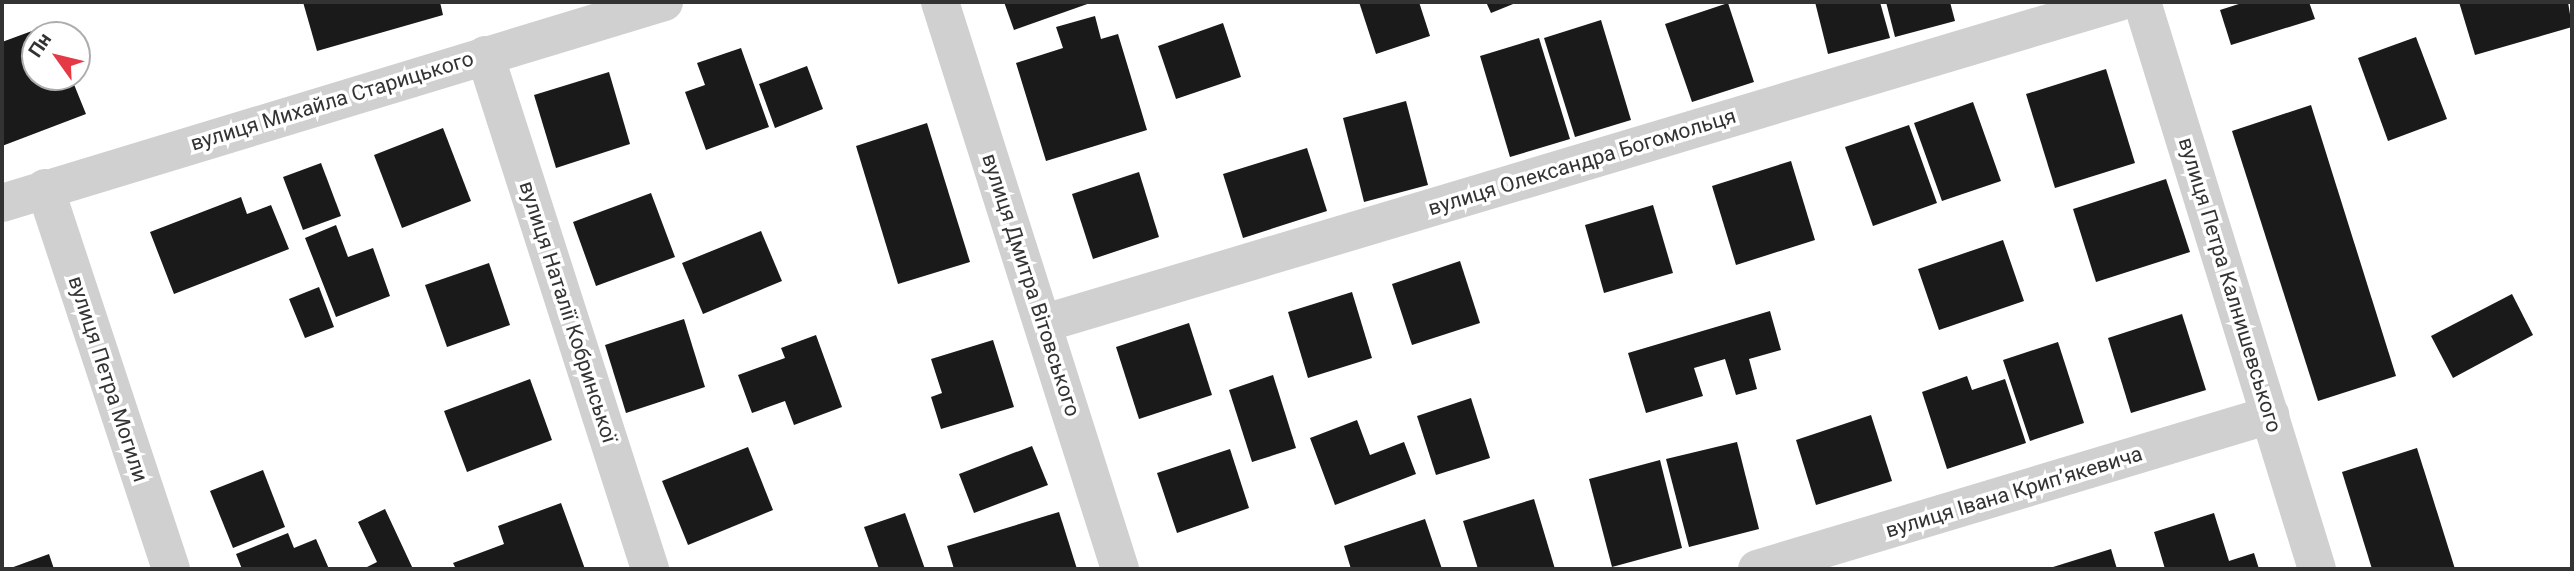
<!DOCTYPE html>
<meta charset="utf-8">
<style>
body{margin:0}
#map{position:relative;width:2574px;height:571px;overflow:hidden;background:#fff;font-family:Roboto,sans-serif}
div>[style]{position:absolute}
.building>*{inset:0;background:#1a1a1a}
.minor>*{height:38px;margin:-19px;padding:0 19px;transform-origin:19px;border-radius:19px;background:#d0d0d0}
span{translate:-50% -50%;white-space:nowrap;text-align:center;line-height:1.15;-webkit-text-stroke:7px #fff;paint-order:stroke}
.street-label{font-size:21px;color:#333}
.frame{position:absolute;inset:0;border:4px solid #333;pointer-events:none}
.north{position:absolute;left:21px;top:21px;width:70px;height:70px;box-sizing:border-box;background:#fff;border:2px solid #adadad;border-radius:50%;rotate:304deg;font-size:19px;font-weight:700;line-height:28px;text-align:center;color:#333}
.north::after{content:'';display:block;margin:auto;width:24px;height:32px;background:#e63946;clip-path:polygon(50% 0,100% 100%,50% 72%,0 100%)}
</style>
<div id="map">
<div class="building">
<div style="clip-path:polygon(303px 2px,440px 2px,443px 15px,317px 51px)"></div>
<div style="clip-path:polygon(1004px 2px,1093px 2px,1014px 30px)"></div>
<div style="clip-path:polygon(1359px 2px,1419px 2px,1430px 36px,1376px 54px)"></div>
<div style="clip-path:polygon(1486px 2px,1518px 2px,1491px 13px)"></div>
<div style="clip-path:polygon(1815px 2px,1880px 2px,1890px 38px,1828px 54px)"></div>
<div style="clip-path:polygon(1886px 2px,1950px 2px,1955px 21px,1895px 37px)"></div>
<div style="clip-path:polygon(2245px 2px,2309px 2px,2315px 19px,2231px 45px,2220px 10px)"></div>
<div style="clip-path:polygon(2459px 2px,2568px 2px,2572px 27px,2475px 55px)"></div>
<div style="clip-path:polygon(1728px 3px,1754px 82px,1692px 102px,1665px 24px)"></div>
<div style="clip-path:polygon(1095px 16px,1101px 39px,1118px 34px,1147px 130px,1046px 161px,1016px 63px,1063px 48px,1056px 27px)"></div>
<div style="clip-path:polygon(1601px 20px,1631px 120px,1575px 137px,1544px 38px)"></div>
<div style="clip-path:polygon(1223px 23px,1241px 77px,1176px 99px,1158px 46px)"></div>
<div style="clip-path:polygon(51px 24px,56px 35px,35px 35px,35px 77px,71px 77px,86px 114px,2px 146px,2px 42px)"></div>
<div style="clip-path:polygon(2416px 37px,2447px 119px,2388px 141px,2358px 58px)"></div>
<div style="clip-path:polygon(1539px 38px,1570px 139px,1510px 157px,1480px 56px)"></div>
<div style="clip-path:polygon(741px 48px,769px 127px,706px 150px,685px 92px,705px 85px,697px 63px)"></div>
<div style="clip-path:polygon(807px 66px,823px 109px,775px 128px,759px 84px)"></div>
<div style="clip-path:polygon(2106px 69px,2135px 163px,2055px 188px,2026px 94px)"></div>
<div style="clip-path:polygon(609px 72px,630px 144px,556px 168px,534px 95px)"></div>
<div style="clip-path:polygon(1406px 101px,1428px 185px,1364px 202px,1343px 118px)"></div>
<div style="clip-path:polygon(1973px 102px,2001px 181px,1942px 201px,1914px 123px)"></div>
<div style="clip-path:polygon(2311px 105px,2396px 376px,2318px 401px,2232px 131px)"></div>
<div style="clip-path:polygon(927px 123px,970px 262px,898px 284px,856px 146px)"></div>
<div style="clip-path:polygon(1909px 125px,1937px 203px,1873px 226px,1845px 147px)"></div>
<div style="clip-path:polygon(443px 128px,471px 201px,402px 228px,374px 155px)"></div>
<div style="clip-path:polygon(1307px 148px,1327px 211px,1243px 238px,1223px 174px)"></div>
<div style="clip-path:polygon(1791px 161px,1815px 240px,1736px 265px,1712px 186px)"></div>
<div style="clip-path:polygon(321px 163px,341px 216px,303px 230px,283px 177px)"></div>
<div style="clip-path:polygon(1139px 172px,1159px 237px,1093px 259px,1072px 194px)"></div>
<div style="clip-path:polygon(2166px 179px,2190px 252px,2096px 282px,2073px 209px)"></div>
<div style="clip-path:polygon(651px 193px,675px 257px,596px 286px,573px 222px)"></div>
<div style="clip-path:polygon(241px 197px,247px 214px,271px 205px,289px 249px,174px 294px,150px 232px)"></div>
<div style="clip-path:polygon(1653px 205px,1673px 273px,1604px 293px,1585px 225px)"></div>
<div style="clip-path:polygon(336px 225px,348px 257px,373px 248px,390px 296px,336px 317px,305px 238px)"></div>
<div style="clip-path:polygon(761px 231px,782px 281px,703px 314px,682px 263px)"></div>
<div style="clip-path:polygon(2003px 240px,2024px 301px,1939px 330px,1918px 269px)"></div>
<div style="clip-path:polygon(1460px 261px,1480px 323px,1412px 345px,1392px 284px)"></div>
<div style="clip-path:polygon(489px 263px,510px 325px,447px 347px,425px 285px)"></div>
<div style="clip-path:polygon(319px 287px,334px 327px,305px 338px,289px 299px)"></div>
<div style="clip-path:polygon(1352px 292px,1372px 358px,1308px 378px,1288px 312px)"></div>
<div style="clip-path:polygon(2512px 294px,2533px 335px,2453px 378px,2431px 336px)"></div>
<div style="clip-path:polygon(1770px 311px,1781px 350px,1749px 359px,1757px 389px,1736px 395px,1725px 359px,1694px 368px,1703px 396px,1646px 413px,1628px 353px)"></div>
<div style="clip-path:polygon(2182px 314px,2206px 390px,2131px 413px,2108px 338px)"></div>
<div style="clip-path:polygon(684px 319px,705px 387px,626px 413px,605px 345px)"></div>
<div style="clip-path:polygon(1189px 323px,1212px 395px,1139px 419px,1116px 347px)"></div>
<div style="clip-path:polygon(816px 335px,842px 407px,794px 425px,785px 401px,752px 413px,738px 375px,785px 358px,781px 348px)"></div>
<div style="clip-path:polygon(993px 340px,1014px 407px,941px 429px,931px 397px,942px 393px,931px 359px)"></div>
<div style="clip-path:polygon(2058px 342px,2084px 423px,2030px 441px,2003px 360px)"></div>
<div style="clip-path:polygon(1273px 375px,1296px 448px,1252px 462px,1229px 390px)"></div>
<div style="clip-path:polygon(1967px 376px,1972px 390px,2005px 379px,2026px 443px,1947px 469px,1922px 392px)"></div>
<div style="clip-path:polygon(530px 379px,552px 440px,467px 472px,444px 411px)"></div>
<div style="clip-path:polygon(1471px 398px,1490px 458px,1436px 475px,1417px 416px)"></div>
<div style="clip-path:polygon(1871px 415px,1892px 481px,1816px 505px,1796px 440px)"></div>
<div style="clip-path:polygon(1357px 420px,1370px 455px,1404px 442px,1416px 474px,1335px 505px,1310px 438px)"></div>
<div style="clip-path:polygon(1737px 442px,1759px 529px,1689px 547px,1666px 459px)"></div>
<div style="clip-path:polygon(1032px 446px,1048px 485px,974px 513px,959px 474px)"></div>
<div style="clip-path:polygon(748px 447px,773px 510px,688px 545px,662px 481px)"></div>
<div style="clip-path:polygon(2417px 448px,2455px 569px,2372px 569px,2342px 472px)"></div>
<div style="clip-path:polygon(1230px 449px,1249px 508px,1177px 533px,1157px 473px)"></div>
<div style="clip-path:polygon(1660px 460px,1682px 548px,1612px 567px,1589px 479px)"></div>
<div style="clip-path:polygon(263px 470px,285px 527px,233px 548px,210px 491px)"></div>
<div style="clip-path:polygon(1534px 499px,1555px 569px,1478px 569px,1463px 521px)"></div>
<div style="clip-path:polygon(561px 503px,585px 569px,456px 569px,453px 563px,504px 544px,498px 526px)"></div>
<div style="clip-path:polygon(385px 509px,413px 569px,363px 569px,377px 562px,358px 522px)"></div>
<div style="clip-path:polygon(1059px 512px,1077px 569px,954px 569px,947px 546px)"></div>
<div style="clip-path:polygon(905px 513px,925px 569px,879px 569px,864px 527px)"></div>
<div style="clip-path:polygon(2214px 513px,2229px 561px,2254px 553px,2259px 569px,2165px 569px,2154px 532px)"></div>
<div style="clip-path:polygon(1425px 519px,1442px 569px,1351px 569px,1344px 546px)"></div>
<div style="clip-path:polygon(288px 533px,294px 548px,316px 539px,329px 569px,242px 569px,236px 554px)"></div>
<div style="clip-path:polygon(2111px 549px,2117px 569px,2053px 569px,2053px 567px)"></div>
<div style="clip-path:polygon(49px 554px,54px 569px,8px 569px)"></div>
</div>
<div class="minor">
<div style="left:940px;top:2px;width:595px;rotate:72.39deg"></div>
<div style="left:2142px;top:2px;width:593px;rotate:72.85deg"></div>
<div style="left:485px;top:55px;width:540px;rotate:72.2deg"></div>
<div style="left:45px;top:188px;width:401px;rotate:71.7deg"></div>
<div style="left:2px;top:203px;width:692px;rotate:-16.89deg"></div>
<div style="left:1045px;top:323px;width:1121px;rotate:-16.64deg"></div>
<div style="left:1757px;top:569px;width:536px;rotate:-16.71deg"></div>
</div>
<div class="street-label">
<span style="left:332px;top:101px;rotate:-17deg">вулиця Михайла Старицького</span>
<span style="left:1582px;top:162px;rotate:-17deg">вулиця Олександра Богомольця</span>
<span style="left:1031px;top:285px;rotate:72deg">вулиця Дмитра Вітовського</span>
<span style="left:2230px;top:285px;rotate:73deg">вулиця Петра Калнишевського</span>
<span style="left:568px;top:312px;rotate:72deg">вулиця Наталії Кобринської</span>
<span style="left:108px;top:379px;rotate:72deg">вулиця Петра Могили</span>
<span style="left:2014px;top:492px;rotate:-17deg">вулиця Івана Крипʼякевича</span>
</div>
<div class="frame"></div>
<div class="north">Пн</div>
</div>
